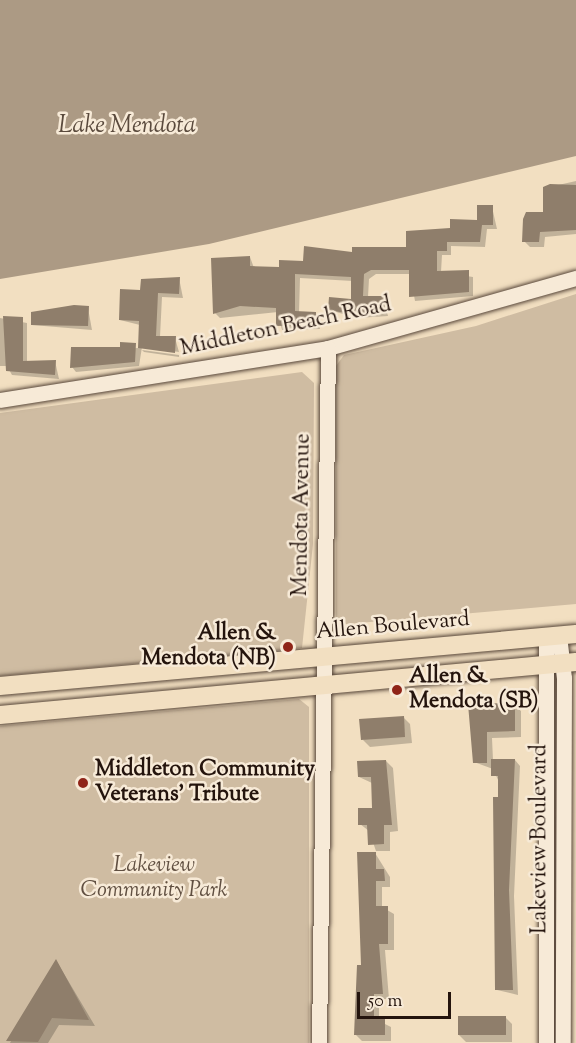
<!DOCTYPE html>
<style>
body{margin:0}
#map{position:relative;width:576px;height:1043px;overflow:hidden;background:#f2dfc1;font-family:"Sorts Mill Goudy",serif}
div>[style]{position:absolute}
.green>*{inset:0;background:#cfbca2}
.water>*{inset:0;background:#ac9a84}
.shadow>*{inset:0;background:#0003}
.building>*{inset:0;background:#8f7e6b}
.roads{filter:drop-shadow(0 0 2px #58473a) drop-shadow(0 0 2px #58473a)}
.minor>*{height:15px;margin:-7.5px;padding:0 7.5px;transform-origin:7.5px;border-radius:7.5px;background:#f7ead7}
.major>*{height:18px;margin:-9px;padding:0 9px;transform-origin:9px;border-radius:9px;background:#f2dfc1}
.dots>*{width:16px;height:16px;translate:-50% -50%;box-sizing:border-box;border:3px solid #f7ead7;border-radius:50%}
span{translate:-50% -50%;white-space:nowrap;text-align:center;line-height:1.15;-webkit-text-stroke:5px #f7ead7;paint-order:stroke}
.street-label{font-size:22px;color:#24140d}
.poi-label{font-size:22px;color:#24140d;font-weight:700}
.right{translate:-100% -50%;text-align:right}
.left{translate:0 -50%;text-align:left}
.park-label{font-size:22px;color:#604f41;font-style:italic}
.water-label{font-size:24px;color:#5a4a3d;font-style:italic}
.scale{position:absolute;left:357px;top:992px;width:94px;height:27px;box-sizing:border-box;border:3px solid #24140d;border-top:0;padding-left:8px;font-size:18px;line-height:21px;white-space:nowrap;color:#24140d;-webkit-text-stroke:4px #f7ead7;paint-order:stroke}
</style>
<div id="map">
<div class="green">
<div style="clip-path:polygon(576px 294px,576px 604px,336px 625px,336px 366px,344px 355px,476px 326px)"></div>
<div style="clip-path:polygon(302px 372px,314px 383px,313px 544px,302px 648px,0 676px,0 413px)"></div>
<div style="clip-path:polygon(299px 699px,309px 707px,309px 1043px,0 1043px,0 726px)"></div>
</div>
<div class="water">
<div style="clip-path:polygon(0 0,576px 0,576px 156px,209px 244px,0 279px)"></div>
</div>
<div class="shadow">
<div style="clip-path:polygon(576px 181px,576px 234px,545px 237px,544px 247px,530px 247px,524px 241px,545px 214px,545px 188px)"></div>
<div style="clip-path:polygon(492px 207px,497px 229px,487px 229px,485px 247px,451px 246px,451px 255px,442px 255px,441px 272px,473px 277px,473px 296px,415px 301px,410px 274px,376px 274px,369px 279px,368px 297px,383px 298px,388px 316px,357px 318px,329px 310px,353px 301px,353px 281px,300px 278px,299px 313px,316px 314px,320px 329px,282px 330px,278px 312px,220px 318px,215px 313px,250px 257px,254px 268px,280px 269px,407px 248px,478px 221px)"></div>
<div style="clip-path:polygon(179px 278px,183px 298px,162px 297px,160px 337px,175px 338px,179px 352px,142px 347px,139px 366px,76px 372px,72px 367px,73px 349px,140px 348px,140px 325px,120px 320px,142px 291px)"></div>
<div style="clip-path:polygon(88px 308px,92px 330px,32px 325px)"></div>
<div style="clip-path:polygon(0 318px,27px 323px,27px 362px,55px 361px,59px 379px,12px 375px,7px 366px,0 366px)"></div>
<div style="clip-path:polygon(142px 350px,179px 355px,179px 357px,144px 352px)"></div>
<div style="clip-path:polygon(470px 705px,514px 705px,521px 711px,521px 737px,492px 738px,493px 760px,515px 760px,520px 766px,514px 896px,518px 995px,497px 990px,499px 782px,493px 769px,474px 762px)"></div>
<div style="clip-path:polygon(403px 717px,410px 724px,412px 743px,370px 747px,363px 740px)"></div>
<div style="clip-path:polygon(386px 761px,393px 768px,398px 831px,390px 832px,390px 851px,376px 851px,369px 831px,360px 824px,374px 809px,372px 783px,359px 777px)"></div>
<div style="clip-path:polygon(375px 853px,390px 877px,390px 887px,382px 887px,382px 907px,394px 914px,394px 950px,385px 950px,389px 999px,379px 999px,379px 1021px,391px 1027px,391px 1041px,362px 1041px,355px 1034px)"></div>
<div style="clip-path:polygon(57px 962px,95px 1026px,59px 1025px,48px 1043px,10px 1043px)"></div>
<div style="clip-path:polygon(505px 1017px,512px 1024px,512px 1042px,466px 1042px,459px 1035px)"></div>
</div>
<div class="building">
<div style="clip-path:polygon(550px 184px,576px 185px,576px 230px,540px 232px,539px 242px,522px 242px,523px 219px,526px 212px,543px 212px,543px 187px)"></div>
<div style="clip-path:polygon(477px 205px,493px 205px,493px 225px,482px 225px,480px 242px,447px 242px,447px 251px,437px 251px,437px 271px,469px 270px,469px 292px,409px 297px,409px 270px,371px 270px,364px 274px,363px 296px,384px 296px,384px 312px,352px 314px,328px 310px,329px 297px,351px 299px,351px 277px,295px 274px,295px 311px,316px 312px,316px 325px,276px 326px,276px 308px,240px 306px,213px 314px,211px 258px,250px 256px,250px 266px,279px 267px,279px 260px,303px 261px,304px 246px,352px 252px,352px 247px,406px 247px,406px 231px,450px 228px,450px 219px,477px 220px)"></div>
<div style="clip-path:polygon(180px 277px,179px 294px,158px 293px,156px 336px,176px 336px,175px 353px,138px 348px,139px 321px,119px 320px,120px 289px,140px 290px,141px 279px)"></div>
<div style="clip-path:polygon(74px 305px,89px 306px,88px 326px,31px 325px,31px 312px)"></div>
<div style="clip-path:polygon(3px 316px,23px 317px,23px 361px,56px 360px,55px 375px,6px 371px)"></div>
<div style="clip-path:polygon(120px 342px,136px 343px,135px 362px,70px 368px,71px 347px,120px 347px)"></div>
<div style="clip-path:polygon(515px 703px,515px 731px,487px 732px,487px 763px,473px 763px,468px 704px)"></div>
<div style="clip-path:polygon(404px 716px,405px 737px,361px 740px,359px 719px)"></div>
<div style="clip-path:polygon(491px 759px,515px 759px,509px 890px,513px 990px,495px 990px,493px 797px,498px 797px,498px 776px,491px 776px)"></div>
<div style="clip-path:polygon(386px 760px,392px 825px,384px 825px,384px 844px,368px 845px,367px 825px,358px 825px,358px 808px,372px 808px,371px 777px,358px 777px,357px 761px)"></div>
<div style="clip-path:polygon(357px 852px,376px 852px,376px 869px,384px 869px,385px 881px,376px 881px,376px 906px,388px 906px,388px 944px,379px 944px,383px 994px,374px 994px,374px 1019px,385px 1019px,385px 1035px,354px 1035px,357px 965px,361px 965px)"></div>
<div style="clip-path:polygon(56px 959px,89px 1020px,52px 1018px,38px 1042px,6px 1041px)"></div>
<div style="clip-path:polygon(458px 1016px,506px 1016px,506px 1035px,458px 1035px)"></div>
</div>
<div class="roads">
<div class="minor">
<div style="left:0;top:400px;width:332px;rotate:-9deg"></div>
<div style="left:328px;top:348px;width:258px;rotate:-15.8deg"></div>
<div style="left:559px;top:635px;width:43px;rotate:83.4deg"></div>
<div style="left:564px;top:678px;width:365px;rotate:90.2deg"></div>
<div style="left:319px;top:1043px;width:695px;rotate:-89.26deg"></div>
<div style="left:546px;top:1043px;width:406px;rotate:-90deg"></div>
</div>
<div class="major">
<div style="left:0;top:686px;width:578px;rotate:-5.16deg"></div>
<div style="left:0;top:715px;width:578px;rotate:-5.26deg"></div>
</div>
</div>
<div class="dots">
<div style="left:288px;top:647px;background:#8f2418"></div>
<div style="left:397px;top:690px;background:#8f2418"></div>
<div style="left:83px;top:783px;background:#8f2418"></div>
</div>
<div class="street-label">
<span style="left:286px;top:328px;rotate:-12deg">Middleton Beach Road</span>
<span style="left:303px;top:515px;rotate:-89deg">Mendota Avenue</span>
<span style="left:393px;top:627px;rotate:-5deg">Allen Boulevard</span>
<span style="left:541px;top:839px;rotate:-90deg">Lakeview Boulevard</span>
</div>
<div class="poi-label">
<span class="right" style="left:276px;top:647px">Allen &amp;<br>Mendota (NB)</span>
<span class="left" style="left:409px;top:690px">Allen &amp;<br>Mendota (SB)</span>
<span class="left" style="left:95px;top:783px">Middleton Community<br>Veterans' Tribute</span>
</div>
<div class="park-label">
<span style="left:154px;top:879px">Lakeview<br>Community Park</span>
</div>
<div class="water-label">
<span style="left:127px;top:127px">Lake Mendota</span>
</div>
<div class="scale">50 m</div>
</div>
